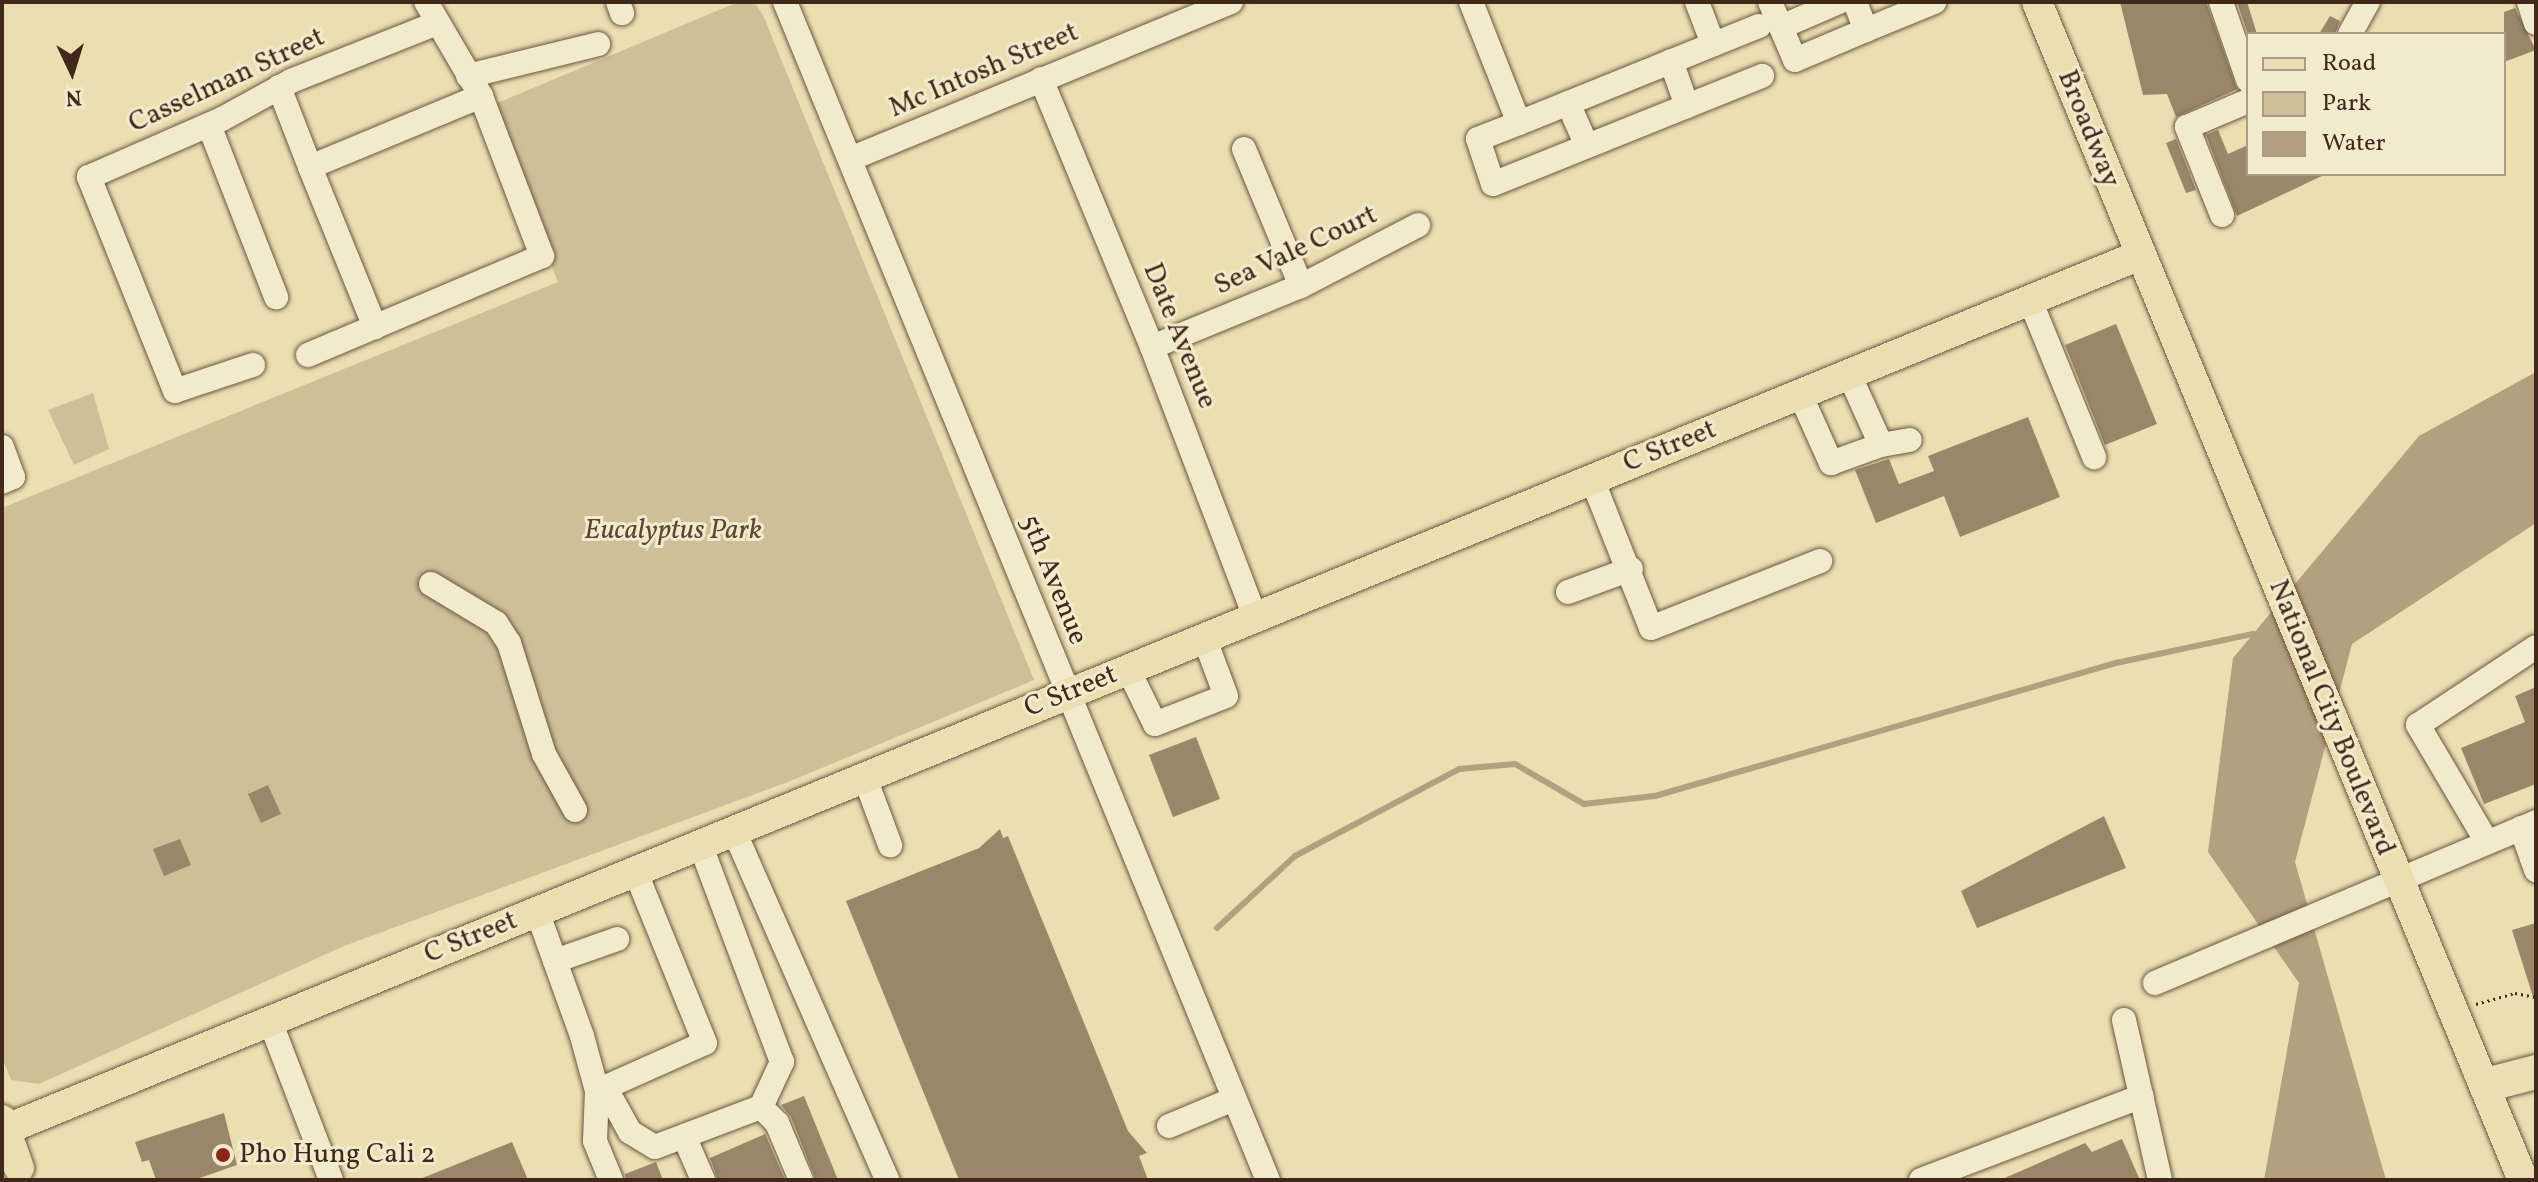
<!DOCTYPE html>
<style>
body{margin:0}
#map{position:relative;width:2538px;height:1182px;overflow:hidden;background:#ebdeb1;font-family:Vollkorn,serif}
div>[style]{position:absolute}
.green>*{inset:0;background:#cebf98}
.water>*{inset:0;background:#b2a07e}
.stream>*{height:6px;margin:-3px;padding:0 3px;transform-origin:3px;border-radius:3px;background:#b2a07e}
.building>*{inset:0;background:#9a8769}
.path>*{height:3px;margin-top:-1.5px;transform-origin:0;background:repeating-linear-gradient(90deg,#42281b 0 2px,transparent 0 6px)}
.roads{filter:drop-shadow(0 0 2px #6c5640) drop-shadow(0 0 2px #6c5640)}
.minor>*{height:24px;margin:-12px;padding:0 12px;transform-origin:12px;border-radius:12px;background:#f2eacc}
.major>*{height:30px;margin:-15px;padding:0 15px;transform-origin:15px;border-radius:15px;background:#ebdeb1}
.highway>*{height:34px;margin:-17px;padding:0 17px;transform-origin:17px;border-radius:17px;background:#ebdeb1}
.dots>*{width:22px;height:22px;translate:-50% -50%;box-sizing:border-box;border:4px solid #f2eacc;border-radius:50%}
span{translate:-50% -50%;white-space:nowrap;text-align:center;line-height:1.15;-webkit-text-stroke:6px #f2eacc;paint-order:stroke}
.street-label{font-size:28px;color:#42281b}
.park-label{font-size:28px;color:#5e4634;font-style:italic}
.poi-label{font-size:28px;color:#42281b}
.left{translate:0 -50%;text-align:left}
.frame{position:absolute;inset:0;border:4px solid #42281b;pointer-events:none}
.legend{position:absolute;left:2246px;top:32px;width:260px;height:144px;box-sizing:border-box;background:#f2eacc;border:2px solid #ac9c85;margin:0;padding:10px 14px;list-style:none;font-size:24px;color:#42281b}
.legend li{display:flex;align-items:center;gap:16px;height:40px}
.legend b{width:40px;border:2px solid #ac9c85}
.north{position:absolute;left:32px;top:32px;width:80px;height:80px;-webkit-text-stroke:6px #f2eacc;paint-order:stroke;rotate:176deg;font-size:22px;font-weight:700;line-height:32px;text-align:center;color:#42281b}
.north::after{content:'';display:block;margin:auto;width:28px;height:36px;background:#42281b;clip-path:polygon(50% 0,100% 100%,50% 72%,0 100%)}
</style>
<div id="map">
<div class="green">
<div style="clip-path:polygon(738px 2px,754px 2px,763px 15px,1034px 680px,788px 782px,344px 946px,39px 1084px,11px 1080px,2px 1057px,2px 508px,558px 282px,488px 107px)"></div>
<div style="clip-path:polygon(93px 393px,109px 449px,74px 465px,48px 410px)"></div>
</div>
<div class="water">
<div style="clip-path:polygon(2536px 372px,2536px 523px,2352px 644px,2295px 862px,2386px 1180px,2264px 1180px,2299px 983px,2208px 852px,2233px 658px,2419px 436px)"></div>
</div>
<div class="stream">
<div style="left:1217px;top:928px;width:106px;rotate:-42.7deg"></div>
<div style="left:1295px;top:856px;width:186px;rotate:-27.9deg"></div>
<div style="left:1459px;top:769px;width:56px;rotate:-5.1deg"></div>
<div style="left:1515px;top:764px;width:80px;rotate:30.1deg"></div>
<div style="left:1584px;top:804px;width:71px;rotate:-6.4deg"></div>
<div style="left:1655px;top:796px;width:480px;rotate:-16.1deg"></div>
<div style="left:2116px;top:663px;width:140px;rotate:-12deg"></div>
</div>
<div class="building">
<div style="clip-path:polygon(2120px 2px,2206px 2px,2237px 89px,2176px 117px,2167px 94px,2143px 95px)"></div>
<div style="clip-path:polygon(2237px 2px,2247px 2px,2257px 34px,2248px 34px)"></div>
<div style="clip-path:polygon(2515px 8px,2536px 50px,2504px 62px,2504px 12px)"></div>
<div style="clip-path:polygon(2330px 16px,2340px 21px,2335px 34px,2319px 34px)"></div>
<div style="clip-path:polygon(2218px 130px,2228px 154px,2248px 145px,2248px 174px,2326px 174px,2237px 216px,2206px 135px)"></div>
<div style="clip-path:polygon(2176px 139px,2196px 190px,2186px 193px,2166px 143px)"></div>
<div style="clip-path:polygon(2116px 324px,2157px 424px,2105px 445px,2065px 345px)"></div>
<div style="clip-path:polygon(2028px 417px,2060px 497px,1960px 537px,1944px 496px,1876px 523px,1855px 470px,1889px 459px,1899px 484px,1934px 471px,1928px 456px)"></div>
<div style="clip-path:polygon(2536px 687px,2536px 784px,2484px 804px,2461px 748px,2525px 722px,2515px 696px)"></div>
<div style="clip-path:polygon(1196px 737px,1220px 799px,1173px 817px,1149px 755px)"></div>
<div style="clip-path:polygon(268px 785px,281px 814px,261px 823px,248px 794px)"></div>
<div style="clip-path:polygon(2104px 816px,2126px 868px,1977px 928px,1961px 891px)"></div>
<div style="clip-path:polygon(1000px 829px,1003px 838px,1008px 836px,1128px 1131px,1147px 1153px,1139px 1156px,1148px 1180px,959px 1180px,846px 901px,979px 848px)"></div>
<div style="clip-path:polygon(180px 839px,191px 865px,164px 876px,153px 849px)"></div>
<div style="clip-path:polygon(2536px 923px,2536px 996px,2533px 997px,2512px 930px)"></div>
<div style="clip-path:polygon(804px 1096px,838px 1180px,816px 1180px,791px 1117px,781px 1105px)"></div>
<div style="clip-path:polygon(224px 1113px,237px 1165px,194px 1180px,156px 1180px,149px 1160px,142px 1162px,135px 1142px)"></div>
<div style="clip-path:polygon(765px 1134px,785px 1180px,718px 1180px,710px 1158px)"></div>
<div style="clip-path:polygon(2122px 1139px,2140px 1180px,2000px 1180px,2085px 1143px,2092px 1152px)"></div>
<div style="clip-path:polygon(512px 1142px,528px 1180px,420px 1180px,420px 1179px)"></div>
<div style="clip-path:polygon(656px 1162px,663px 1180px,626px 1180px,625px 1174px)"></div>
</div>
<div class="path">
<div style="left:2476px;top:1004px;width:41px;rotate:-15.8deg"></div>
<div style="left:2515px;top:993px;width:21px;rotate:11deg"></div>
</div>
<div class="roads">
<div class="minor">
<div style="left:618px;top:2px;width:12px;rotate:70deg"></div>
<div style="left:785px;top:2px;width:1273px;rotate:67.71deg"></div>
<div style="left:1471px;top:2px;width:130px;rotate:68.4deg"></div>
<div style="left:1519px;top:123px;width:44px;rotate:158.7deg"></div>
<div style="left:1478px;top:139px;width:47px;rotate:71.6deg"></div>
<div style="left:1493px;top:184px;width:290px;rotate:-21.9deg"></div>
<div style="left:1697px;top:2px;width:45px;rotate:69.1deg"></div>
<div style="left:1770px;top:2px;width:63px;rotate:66.7deg"></div>
<div style="left:1795px;top:60px;width:77px;rotate:-22.9deg"></div>
<div style="left:1855px;top:2px;width:30px;rotate:69deg"></div>
<div style="left:1866px;top:30px;width:74px;rotate:-22.4deg"></div>
<div style="left:2221px;top:2px;width:83px;rotate:70.9deg"></div>
<div style="left:2529px;top:2px;width:22px;rotate:72deg"></div>
<div style="left:1781px;top:27px;width:63px;rotate:-23.3deg"></div>
<div style="left:2350px;top:34px;width:37px;rotate:-61deg"></div>
<div style="left:1671px;top:61px;width:48px;rotate:70.4deg"></div>
<div style="left:468px;top:76px;width:134px;rotate:-13.8deg"></div>
<div style="left:1041px;top:79px;width:290px;rotate:67.5deg"></div>
<div style="left:1152px;top:347px;width:289px;rotate:69.1deg"></div>
<div style="left:279px;top:87px;width:86px;rotate:68.8deg"></div>
<div style="left:310px;top:167px;width:185px;rotate:-22.5deg"></div>
<div style="left:1568px;top:103px;width:47px;rotate:66.2deg"></div>
<div style="left:1519px;top:123px;width:259px;rotate:-22deg"></div>
<div style="left:209px;top:125px;width:185px;rotate:68.7deg"></div>
<div style="left:1244px;top:149px;width:148px;rotate:67.4deg"></div>
<div style="left:850px;top:159px;width:412px;rotate:-22.4deg"></div>
<div style="left:310px;top:167px;width:173px;rotate:67.9deg"></div>
<div style="left:2222px;top:215px;width:95px;rotate:-111.7deg"></div>
<div style="left:2187px;top:127px;width:66px;rotate:-23.1deg"></div>
<div style="left:2030px;top:300px;width:170px;rotate:67.8deg"></div>
<div style="left:1152px;top:347px;width:161px;rotate:-22.3deg"></div>
<div style="left:1301px;top:286px;width:132px;rotate:-27.5deg"></div>
<div style="left:308px;top:355px;width:254px;rotate:-22.9deg"></div>
<div style="left:542px;top:256px;width:171px;rotate:-110.9deg"></div>
<div style="left:481px;top:96px;width:109px;rotate:-120.3deg"></div>
<div style="left:253px;top:365px;width:82px;rotate:161.6deg"></div>
<div style="left:175px;top:391px;width:231px;rotate:-111.9deg"></div>
<div style="left:89px;top:177px;width:145px;rotate:-23.6deg"></div>
<div style="left:222px;top:119px;width:79px;rotate:-28.8deg"></div>
<div style="left:291px;top:81px;width:155px;rotate:-21.6deg"></div>
<div style="left:1800px;top:394px;width:76px;rotate:65.8deg"></div>
<div style="left:1831px;top:463px;width:53px;rotate:-19.8deg"></div>
<div style="left:1881px;top:445px;width:78px;rotate:-114.3deg"></div>
<div style="left:1881px;top:445px;width:29px;rotate:-10deg"></div>
<div style="left:2px;top:447px;width:32px;rotate:70deg"></div>
<div style="left:13px;top:477px;width:12px;rotate:156deg"></div>
<div style="left:1592px;top:479px;width:160px;rotate:68.4deg"></div>
<div style="left:1651px;top:628px;width:182px;rotate:-21.6deg"></div>
<div style="left:431px;top:584px;width:76px;rotate:31deg"></div>
<div style="left:496px;top:623px;width:24px;rotate:57deg"></div>
<div style="left:509px;top:643px;width:116px;rotate:72.5deg"></div>
<div style="left:544px;top:754px;width:64px;rotate:61deg"></div>
<div style="left:1568px;top:592px;width:67px;rotate:-20.1deg"></div>
<div style="left:1128px;top:669px;width:61px;rotate:63.9deg"></div>
<div style="left:1155px;top:724px;width:76px;rotate:-21.5deg"></div>
<div style="left:1226px;top:696px;width:63px;rotate:-110.4deg"></div>
<div style="left:865px;top:778px;width:72px;rotate:69.5deg"></div>
<div style="left:2521px;top:828px;width:45px;rotate:70.3deg"></div>
<div style="left:735px;top:833px;width:379px;rotate:66.3deg"></div>
<div style="left:2487px;top:842px;width:136px;rotate:-120.5deg"></div>
<div style="left:2418px;top:725px;width:141px;rotate:-33.5deg"></div>
<div style="left:537px;top:911px;width:133px;rotate:70.2deg"></div>
<div style="left:582px;top:1036px;width:57px;rotate:74.7deg"></div>
<div style="left:597px;top:1091px;width:50px;rotate:92.3deg"></div>
<div style="left:595px;top:1141px;width:42px;rotate:67.7deg"></div>
<div style="left:555px;top:961px;width:66px;rotate:-19.5deg"></div>
<div style="left:2155px;top:983px;width:414px;rotate:-22.9deg"></div>
<div style="left:2124px;top:1020px;width:164px;rotate:77.3deg"></div>
<div style="left:270px;top:1021px;width:170px;rotate:69deg"></div>
<div style="left:605px;top:1087px;width:51px;rotate:60.9deg"></div>
<div style="left:630px;top:1132px;width:29px;rotate:31deg"></div>
<div style="left:655px;top:1147px;width:113px;rotate:-20.7deg"></div>
<div style="left:761px;top:1107px;width:50px;rotate:-65deg"></div>
<div style="left:782px;top:1062px;width:230px;rotate:-110.6deg"></div>
<div style="left:597px;top:1091px;width:118px;rotate:-24deg"></div>
<div style="left:705px;top:1043px;width:186px;rotate:-112.1deg"></div>
<div style="left:761px;top:1107px;width:23px;rotate:45deg"></div>
<div style="left:777px;top:1123px;width:62px;rotate:67.2deg"></div>
<div style="left:1169px;top:1126px;width:70px;rotate:-22.6deg"></div>
<div style="left:684px;top:1136px;width:48px;rotate:66.6deg"></div>
<div style="left:1921px;top:1180px;width:236px;rotate:-20.8deg"></div>
</div>
<div class="major">
<div style="left:2037px;top:2px;width:1274px;rotate:67.58deg"></div>
<div style="left:2px;top:1120px;width:51px;rotate:70.5deg"></div>
<div style="left:2px;top:1131px;width:2311px;rotate:-22.28deg"></div>
</div>
<div class="highway">
<div style="left:2486px;top:1085px;width:52px;rotate:-14.6deg"></div>
</div>
</div>
<div class="dots">
<div style="left:223px;top:1155px;background:#8f2418"></div>
</div>
<div class="street-label">
<span style="left:984px;top:71px;rotate:-23deg">Mc Intosh Street</span>
<span style="left:227px;top:81px;rotate:-25deg">Casselman Street</span>
<span style="left:2088px;top:129px;rotate:68deg">Broadway</span>
<span style="left:1296px;top:251px;rotate:-25deg">Sea Vale Court</span>
<span style="left:1179px;top:336px;rotate:68deg">Date Avenue</span>
<span style="left:1670px;top:447px;rotate:-22deg">C Street</span>
<span style="left:1053px;top:580px;rotate:68deg">5th Avenue</span>
<span style="left:1071px;top:692px;rotate:-22deg">C Street</span>
<span style="left:2331px;top:718px;rotate:68deg">National City Boulevard</span>
<span style="left:471px;top:938px;rotate:-22deg">C Street</span>
</div>
<div class="park-label">
<span style="left:673px;top:531px">Eucalyptus Park</span>
</div>
<div class="poi-label">
<span class="left" style="left:239px;top:1155px">Pho Hung Cali 2</span>
</div>
<div class="frame"></div>
<ul class="legend">
<li><b style="height:10px;background:#ebdeb1"></b>Road</li>
<li><b style="height:22px;background:#cebf98"></b>Park</li>
<li><b style="height:22px;background:#b2a07e"></b>Water</li>
</ul>
<div class="north">N</div>
</div>
